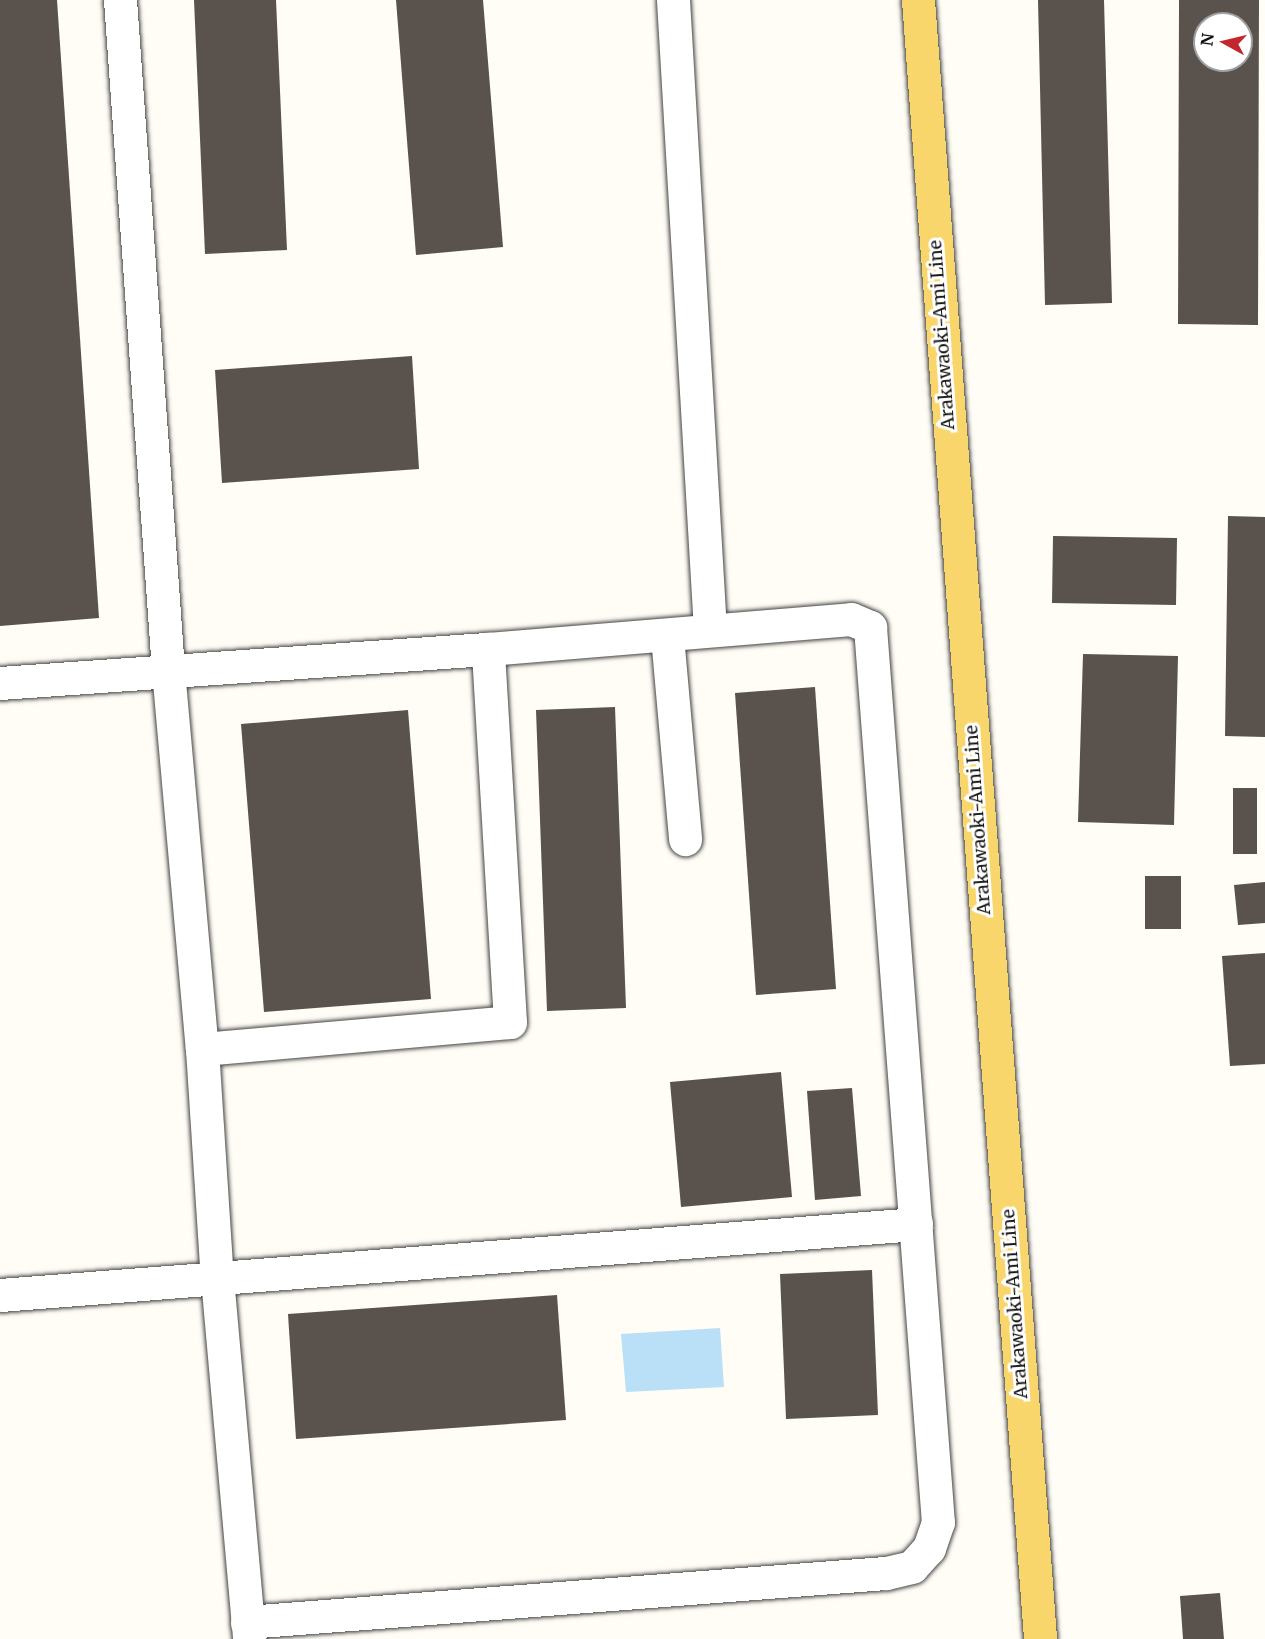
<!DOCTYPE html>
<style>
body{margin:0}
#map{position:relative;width:1265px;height:1639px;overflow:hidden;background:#fffdf5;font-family:Merriweather,serif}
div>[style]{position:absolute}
.water>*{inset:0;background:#b9e0f7}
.building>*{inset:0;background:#5a524d}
.roads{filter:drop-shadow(0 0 2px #444) drop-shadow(0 0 2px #444)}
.minor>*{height:33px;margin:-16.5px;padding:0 16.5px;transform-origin:16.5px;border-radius:16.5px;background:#fff}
.major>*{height:33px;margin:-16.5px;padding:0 16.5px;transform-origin:16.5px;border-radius:16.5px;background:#f9d66b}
span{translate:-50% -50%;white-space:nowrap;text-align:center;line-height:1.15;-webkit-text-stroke:6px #fff;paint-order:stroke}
.street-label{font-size:18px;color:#111}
.north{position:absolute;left:1193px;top:12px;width:60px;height:60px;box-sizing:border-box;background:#fff;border:2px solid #a0a0a0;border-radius:50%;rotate:278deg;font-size:16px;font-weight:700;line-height:24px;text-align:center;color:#111}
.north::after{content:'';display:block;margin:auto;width:21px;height:27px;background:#c4262e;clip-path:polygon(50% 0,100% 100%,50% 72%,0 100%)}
</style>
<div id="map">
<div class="water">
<div style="clip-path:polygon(720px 1328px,724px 1387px,626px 1392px,621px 1334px)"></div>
</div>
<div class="building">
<div style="clip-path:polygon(0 0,57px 0,99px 618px,0 626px)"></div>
<div style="clip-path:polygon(194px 0,276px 0,287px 250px,205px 254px)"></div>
<div style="clip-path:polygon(396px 0,483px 0,503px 247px,416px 255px)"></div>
<div style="clip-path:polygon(1038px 0,1104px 0,1112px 303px,1045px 305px)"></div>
<div style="clip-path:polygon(evenodd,1179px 0,1259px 0,1258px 325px,1178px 324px,1179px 0,1205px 24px,1241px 24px,1241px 60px,1205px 60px,1205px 24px)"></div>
<div style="clip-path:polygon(412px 356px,419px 469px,222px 483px,215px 370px)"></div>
<div style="clip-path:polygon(1228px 516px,1265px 517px,1265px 737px,1225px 736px)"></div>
<div style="clip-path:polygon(1053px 536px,1177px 538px,1176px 605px,1052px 603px)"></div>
<div style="clip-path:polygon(1083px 654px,1178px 656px,1174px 825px,1078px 822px)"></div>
<div style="clip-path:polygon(815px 687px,836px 989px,756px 995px,735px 693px)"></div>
<div style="clip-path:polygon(615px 707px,626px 1008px,547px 1011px,536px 710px)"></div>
<div style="clip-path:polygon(408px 710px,431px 999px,264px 1012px,241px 724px)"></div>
<div style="clip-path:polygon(1233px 788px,1257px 788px,1257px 854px,1233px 854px)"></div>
<div style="clip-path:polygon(1145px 876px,1181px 876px,1181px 929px,1145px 929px)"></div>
<div style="clip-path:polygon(1265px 882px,1265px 923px,1238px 925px,1234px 885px)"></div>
<div style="clip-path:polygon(1265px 953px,1265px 1064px,1230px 1066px,1222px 956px)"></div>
<div style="clip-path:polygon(781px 1072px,792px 1197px,681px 1207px,670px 1082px)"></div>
<div style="clip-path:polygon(852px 1088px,861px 1196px,815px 1200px,807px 1091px)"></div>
<div style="clip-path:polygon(872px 1270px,878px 1415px,786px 1419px,780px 1274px)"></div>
<div style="clip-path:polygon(557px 1295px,566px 1420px,296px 1439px,288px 1314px)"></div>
<div style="clip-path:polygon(1220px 1593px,1224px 1639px,1183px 1639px,1180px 1596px)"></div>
</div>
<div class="roads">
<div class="minor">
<div style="left:120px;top:0;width:672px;rotate:85.9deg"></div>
<div style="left:168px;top:670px;width:381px;rotate:84.9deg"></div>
<div style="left:202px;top:1049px;width:229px;rotate:86.3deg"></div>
<div style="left:217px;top:1278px;width:362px;rotate:84.9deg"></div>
<div style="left:673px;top:0;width:631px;rotate:86.64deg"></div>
<div style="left:667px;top:636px;width:204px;rotate:84.9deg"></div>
<div style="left:0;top:683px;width:489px;rotate:-4deg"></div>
<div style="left:488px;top:649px;width:364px;rotate:-4.7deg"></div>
<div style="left:851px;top:619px;width:21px;rotate:23deg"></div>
<div style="left:870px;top:627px;width:898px;rotate:85.66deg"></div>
<div style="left:938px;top:1522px;width:28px;rotate:109deg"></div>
<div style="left:929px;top:1548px;width:25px;rotate:132deg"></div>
<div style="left:912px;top:1567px;width:28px;rotate:167deg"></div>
<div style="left:885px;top:1573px;width:640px;rotate:175.61deg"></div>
<div style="left:202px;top:1049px;width:309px;rotate:-5deg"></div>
<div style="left:510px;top:1022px;width:374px;rotate:-93.4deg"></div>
<div style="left:0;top:1295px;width:919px;rotate:-4.43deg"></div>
</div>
<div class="major">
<div style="left:918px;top:0;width:1644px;rotate:85.74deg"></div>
</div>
</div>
<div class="street-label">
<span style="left:942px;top:335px;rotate:-94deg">Arakawaoki-Ami Line</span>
<span style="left:978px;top:820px;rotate:-94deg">Arakawaoki-Ami Line</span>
<span style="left:1015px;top:1304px;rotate:-94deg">Arakawaoki-Ami Line</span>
</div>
<div class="north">N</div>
</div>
